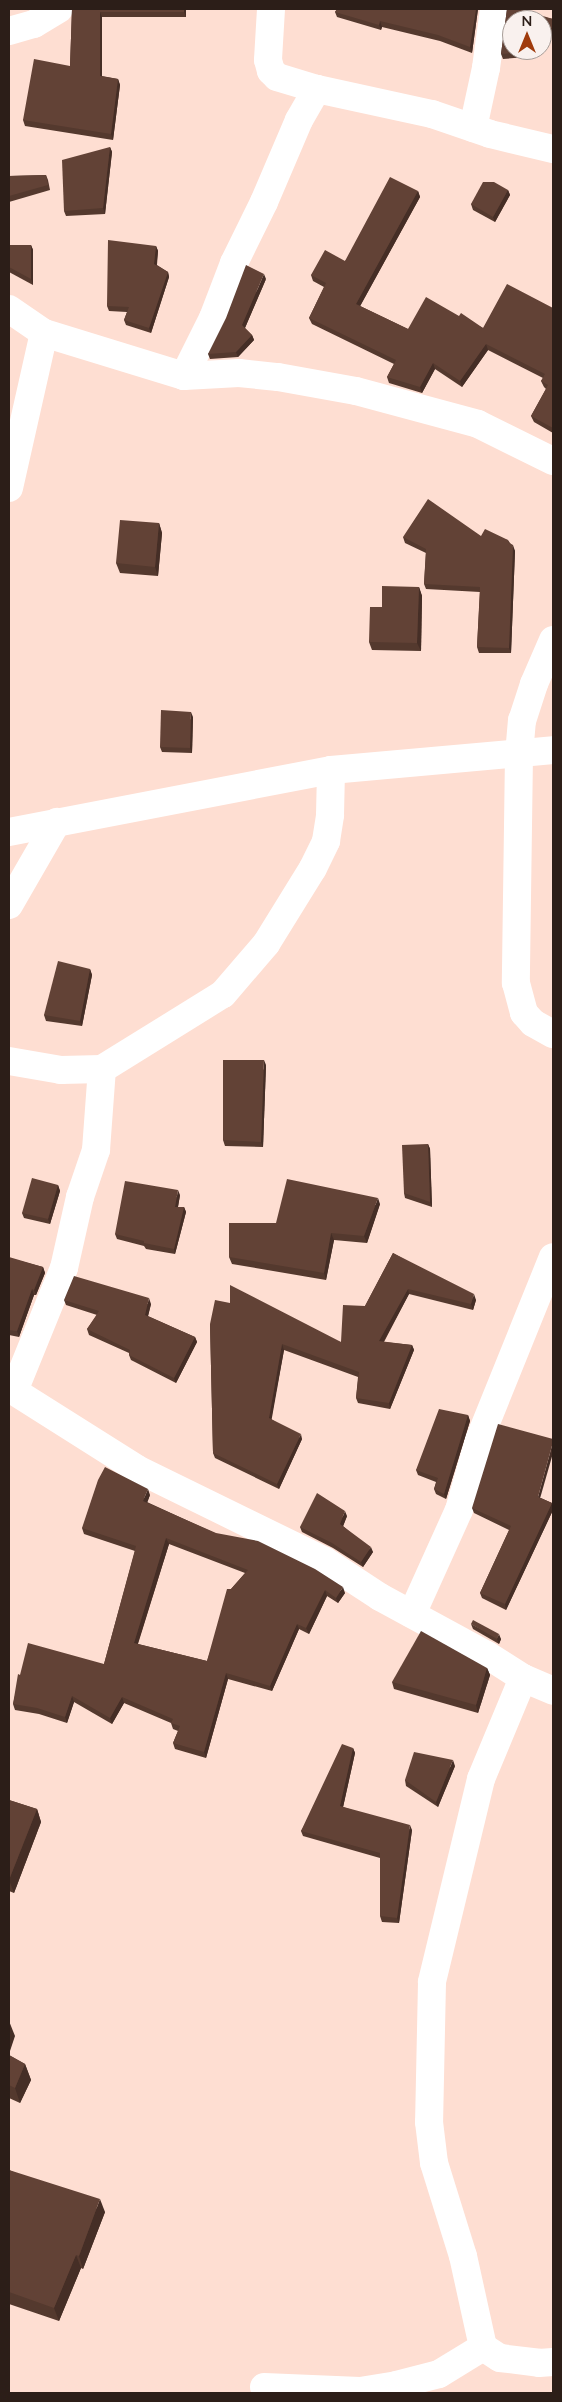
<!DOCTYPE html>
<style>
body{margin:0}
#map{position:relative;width:562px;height:2402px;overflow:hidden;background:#feded2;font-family:Lato,sans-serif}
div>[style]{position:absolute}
.minor>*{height:28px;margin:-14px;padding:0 14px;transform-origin:14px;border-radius:14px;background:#fff}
.wall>*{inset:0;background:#54392e}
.shaded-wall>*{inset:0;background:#452e26}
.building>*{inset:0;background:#624236}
span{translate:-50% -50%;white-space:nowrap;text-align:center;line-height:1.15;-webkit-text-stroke:5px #f9f1ee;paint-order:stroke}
.frame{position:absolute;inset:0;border:10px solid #2c1e18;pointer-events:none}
.north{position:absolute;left:502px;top:10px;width:50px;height:50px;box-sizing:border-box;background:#f9f1ee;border:1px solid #a79d98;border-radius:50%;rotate:0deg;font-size:14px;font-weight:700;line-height:20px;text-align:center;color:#2c1e18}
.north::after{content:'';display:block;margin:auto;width:18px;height:22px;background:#a03b0c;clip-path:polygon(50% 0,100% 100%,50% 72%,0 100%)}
</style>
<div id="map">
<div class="minor">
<div style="left:271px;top:9px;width:51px;rotate:93.4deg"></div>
<div style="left:268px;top:60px;width:11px;rotate:75deg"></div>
<div style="left:271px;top:71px;width:8px;rotate:45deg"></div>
<div style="left:277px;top:77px;width:42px;rotate:16.7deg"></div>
<div style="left:317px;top:89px;width:118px;rotate:12.3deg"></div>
<div style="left:432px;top:114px;width:61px;rotate:19deg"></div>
<div style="left:490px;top:134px;width:65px;rotate:13.4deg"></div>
<div style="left:9px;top:31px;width:26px;rotate:-16deg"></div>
<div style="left:34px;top:24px;width:29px;rotate:-31deg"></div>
<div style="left:473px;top:128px;width:61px;rotate:-77.8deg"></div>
<div style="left:486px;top:68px;width:60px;rotate:-82.3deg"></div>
<div style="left:9px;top:309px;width:42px;rotate:34.4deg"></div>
<div style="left:44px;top:333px;width:146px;rotate:17.1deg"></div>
<div style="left:184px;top:376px;width:55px;rotate:-3.1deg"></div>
<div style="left:239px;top:373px;width:39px;rotate:6deg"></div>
<div style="left:278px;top:377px;width:79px;rotate:10.2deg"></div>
<div style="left:356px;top:391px;width:126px;rotate:15.1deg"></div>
<div style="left:478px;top:424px;width:84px;rotate:26.3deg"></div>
<div style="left:184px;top:376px;width:65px;rotate:-63.4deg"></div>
<div style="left:213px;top:318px;width:59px;rotate:-69.1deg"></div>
<div style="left:234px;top:263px;width:68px;rotate:-63.8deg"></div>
<div style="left:264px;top:202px;width:89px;rotate:-66.9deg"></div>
<div style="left:299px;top:120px;width:36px;rotate:-60deg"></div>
<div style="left:9px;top:488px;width:159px;rotate:-77.3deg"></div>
<div style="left:553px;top:640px;width:48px;rotate:113.4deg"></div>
<div style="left:534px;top:684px;width:38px;rotate:108deg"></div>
<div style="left:522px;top:720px;width:34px;rotate:95deg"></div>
<div style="left:519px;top:754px;width:229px;rotate:90.8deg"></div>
<div style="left:516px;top:983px;width:31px;rotate:75deg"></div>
<div style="left:524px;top:1013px;width:13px;rotate:48deg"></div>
<div style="left:533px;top:1023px;width:23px;rotate:29deg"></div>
<div style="left:9px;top:832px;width:328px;rotate:-10.9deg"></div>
<div style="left:331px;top:770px;width:223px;rotate:-5.1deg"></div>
<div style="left:9px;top:905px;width:96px;rotate:-60deg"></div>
<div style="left:9px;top:1061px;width:53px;rotate:9.8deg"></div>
<div style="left:61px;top:1070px;width:41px;rotate:-1.4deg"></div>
<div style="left:102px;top:1069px;width:142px;rotate:-31.8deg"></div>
<div style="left:223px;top:994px;width:66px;rotate:-49.3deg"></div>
<div style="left:266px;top:944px;width:89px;rotate:-58.3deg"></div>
<div style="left:313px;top:868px;width:30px;rotate:-64deg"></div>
<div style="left:326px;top:841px;width:26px;rotate:-81deg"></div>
<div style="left:330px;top:815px;width:45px;rotate:-88.7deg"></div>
<div style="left:9px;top:1388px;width:151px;rotate:32.3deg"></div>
<div style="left:137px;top:1469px;width:209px;rotate:26.1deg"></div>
<div style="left:325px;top:1561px;width:66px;rotate:33.2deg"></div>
<div style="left:380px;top:1597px;width:122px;rotate:28.5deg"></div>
<div style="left:487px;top:1655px;width:43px;rotate:32.6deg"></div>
<div style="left:523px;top:1678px;width:33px;rotate:23deg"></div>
<div style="left:14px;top:1391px;width:133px;rotate:-67.9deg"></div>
<div style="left:64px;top:1268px;width:73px;rotate:-77.3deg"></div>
<div style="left:80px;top:1197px;width:50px;rotate:-71.2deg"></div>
<div style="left:96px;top:1150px;width:81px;rotate:-85.8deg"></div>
<div style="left:412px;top:1614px;width:114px;rotate:-65.7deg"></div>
<div style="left:459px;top:1510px;width:73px;rotate:-74.1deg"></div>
<div style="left:479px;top:1440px;width:197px;rotate:-68deg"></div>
<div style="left:523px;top:1678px;width:109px;rotate:112.6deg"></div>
<div style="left:481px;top:1779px;width:209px;rotate:103.6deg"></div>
<div style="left:432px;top:1982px;width:140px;rotate:91.2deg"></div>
<div style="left:429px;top:2122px;width:41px;rotate:83deg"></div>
<div style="left:434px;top:2163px;width:97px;rotate:72.7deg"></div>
<div style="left:463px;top:2256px;width:93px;rotate:77.6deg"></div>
<div style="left:483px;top:2347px;width:20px;rotate:33deg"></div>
<div style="left:500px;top:2358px;width:39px;rotate:7deg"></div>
<div style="left:539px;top:2363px;width:14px;rotate:-4deg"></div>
<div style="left:264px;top:2387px;width:96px;rotate:2.4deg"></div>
<div style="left:360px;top:2391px;width:36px;rotate:-9deg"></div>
<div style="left:396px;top:2385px;width:44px;rotate:-14.3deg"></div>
<div style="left:439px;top:2374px;width:52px;rotate:-31.5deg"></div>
</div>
<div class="wall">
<div style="clip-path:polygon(72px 9px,186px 9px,186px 17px,102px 17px,102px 76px,118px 79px,120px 85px,113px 140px,25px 126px,23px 120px,70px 66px)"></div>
<div style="clip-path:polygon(337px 9px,478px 9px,472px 53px,440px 41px,382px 27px,381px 30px,337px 17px,335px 12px)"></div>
<div style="clip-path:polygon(507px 9px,553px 19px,553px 34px,542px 37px,542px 20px,512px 20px,512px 50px,526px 50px,526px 57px,503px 59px,501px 54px)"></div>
<div style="clip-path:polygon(110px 147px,112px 152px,105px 214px,66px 216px,64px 211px)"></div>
<div style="clip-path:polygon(46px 175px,48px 180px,50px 190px,9px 202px,9px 176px)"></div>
<div style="clip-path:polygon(508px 190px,510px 195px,495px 222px,473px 210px,471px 204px)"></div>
<div style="clip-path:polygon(418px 191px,420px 197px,360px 306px,408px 329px,459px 316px,483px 328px,553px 308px,553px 433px,534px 422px,531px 416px,546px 389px,544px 387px,541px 381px,543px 378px,488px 350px,462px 387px,435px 369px,422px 393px,389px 383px,387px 377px,394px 364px,312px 324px,309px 318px,324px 287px,313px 281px,311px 275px,345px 261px)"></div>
<div style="clip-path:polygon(9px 245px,31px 245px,33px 250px,33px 285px,9px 272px)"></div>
<div style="clip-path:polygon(156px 246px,158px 251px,157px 265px,168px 272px,169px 277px,151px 333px,126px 325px,124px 320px,127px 312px,109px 311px,107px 306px)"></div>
<div style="clip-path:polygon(266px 279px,245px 328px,252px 335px,254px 340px,238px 357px,210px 359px,208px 354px)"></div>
<div style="clip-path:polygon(159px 523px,162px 533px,158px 576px,120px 573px,116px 563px)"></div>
<div style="clip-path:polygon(481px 536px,508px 540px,510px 543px,515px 551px,511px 653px,479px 653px,477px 647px,480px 592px,426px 589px,424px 584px,426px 553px,405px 543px,403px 537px)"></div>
<div style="clip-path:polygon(419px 587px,422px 596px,421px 651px,372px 650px,369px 642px,382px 607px)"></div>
<div style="clip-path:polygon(193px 717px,192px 753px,162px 752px,160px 747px)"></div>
<div style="clip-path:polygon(90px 969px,92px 975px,82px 1026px,46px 1021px,44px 1015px)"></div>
<div style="clip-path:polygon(266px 1065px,263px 1147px,225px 1146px,223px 1140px)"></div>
<div style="clip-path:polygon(428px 1144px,430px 1149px,432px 1207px,405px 1198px,404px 1193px)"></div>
<div style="clip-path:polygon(58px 1185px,60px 1191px,50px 1224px,24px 1218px,22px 1213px)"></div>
<div style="clip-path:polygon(180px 1195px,178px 1207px,184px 1207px,186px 1212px,175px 1254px,146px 1249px,144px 1246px,117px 1239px,115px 1234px)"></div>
<div style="clip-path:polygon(380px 1204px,367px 1243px,334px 1240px,326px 1280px,232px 1264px,229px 1257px,276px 1223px)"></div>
<div style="clip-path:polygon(393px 1253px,476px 1300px,473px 1310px,409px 1294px,384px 1342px,412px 1345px,414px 1350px,390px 1409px,358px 1403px,356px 1398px,358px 1377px,284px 1350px,271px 1419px,302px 1439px,279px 1489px,215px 1458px,213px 1453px,210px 1324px,341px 1342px,365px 1306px)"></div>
<div style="clip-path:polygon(9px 1258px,43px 1267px,45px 1273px,36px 1295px,34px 1295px,19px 1337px,9px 1335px)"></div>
<div style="clip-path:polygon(64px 1300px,151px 1304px,148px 1316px,195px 1337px,197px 1342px,176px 1383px,131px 1360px,129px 1355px,129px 1353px,89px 1335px,87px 1329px,97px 1315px,66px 1305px)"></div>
<div style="clip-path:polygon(468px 1415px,470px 1421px,446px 1499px,436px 1494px,434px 1489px,436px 1482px,418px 1475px,416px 1470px)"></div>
<div style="clip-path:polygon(evenodd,150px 1495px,147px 1502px,345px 1593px,338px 1603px,327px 1596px,309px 1634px,299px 1629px,272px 1691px,228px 1679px,206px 1758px,175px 1749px,173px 1743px,178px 1731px,173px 1729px,171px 1723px,124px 1703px,112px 1724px,74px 1702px,67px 1723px,39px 1714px,15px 1710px,13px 1704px,20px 1675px,104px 1664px,135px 1551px,84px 1534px,82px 1528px,150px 1495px,169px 1544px,245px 1573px,231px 1589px,207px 1661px,138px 1644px,169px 1544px)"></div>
<div style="clip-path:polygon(541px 1498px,552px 1503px,553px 1510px,506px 1610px,482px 1598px,480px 1593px,509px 1530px,474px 1513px,472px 1508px)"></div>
<div style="clip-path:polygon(347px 1516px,343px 1526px,373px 1552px,363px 1567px,333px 1548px,302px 1532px,300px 1527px)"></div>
<div style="clip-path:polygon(471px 1624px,501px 1639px,499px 1644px,473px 1629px)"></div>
<div style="clip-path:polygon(487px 1668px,490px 1675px,478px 1713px,394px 1689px,392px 1682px)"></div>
<div style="clip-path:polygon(353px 1748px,355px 1753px,343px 1807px,412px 1830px,399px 1923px,382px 1922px,380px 1916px,380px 1858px,303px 1836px,301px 1831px)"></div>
<div style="clip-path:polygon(455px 1766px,438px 1807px,406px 1786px,405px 1780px)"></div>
<div style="clip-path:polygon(9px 1800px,37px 1809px,41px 1822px,14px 1893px,9px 1891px)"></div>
<div style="clip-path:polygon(9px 2055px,25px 2064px,31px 2080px,20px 2103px,9px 2098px)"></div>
<div style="clip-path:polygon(9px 2170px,105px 2212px,83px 2269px,81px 2268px,59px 2321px,9px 2304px)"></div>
</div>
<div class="shaded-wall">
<div style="clip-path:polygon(184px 9px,186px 9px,186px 17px,184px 12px)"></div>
<div style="clip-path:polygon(476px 9px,478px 9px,472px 53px,470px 47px)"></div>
<div style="clip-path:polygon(100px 12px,102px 17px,102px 82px,100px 76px)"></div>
<div style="clip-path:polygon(380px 21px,382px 27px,381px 30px,379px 25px)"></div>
<div style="clip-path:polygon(118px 79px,120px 85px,113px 140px,111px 134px)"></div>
<div style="clip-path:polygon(110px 147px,112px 152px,105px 214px,103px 208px)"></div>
<div style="clip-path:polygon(508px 190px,510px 195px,495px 222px,493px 217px)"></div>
<div style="clip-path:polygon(418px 191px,420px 197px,358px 310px,356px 304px)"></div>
<div style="clip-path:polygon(31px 245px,33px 250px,33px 285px,31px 279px)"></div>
<div style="clip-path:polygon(156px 246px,158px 251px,156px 269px,154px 264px)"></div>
<div style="clip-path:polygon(168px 272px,169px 277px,151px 333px,149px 328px)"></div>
<div style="clip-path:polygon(264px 274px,266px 279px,244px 330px,242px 325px)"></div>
<div style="clip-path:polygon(252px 335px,254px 340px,238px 357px,236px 352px)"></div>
<div style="clip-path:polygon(486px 344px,488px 350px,462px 387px,460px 381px)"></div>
<div style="clip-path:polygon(433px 363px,435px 369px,422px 393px,420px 387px)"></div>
<div style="clip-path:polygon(159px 523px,162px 533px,158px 576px,155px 567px)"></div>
<div style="clip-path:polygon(513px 545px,515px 551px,511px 653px,509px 648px)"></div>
<div style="clip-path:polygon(419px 587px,422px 596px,421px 651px,417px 643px)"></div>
<div style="clip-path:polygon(191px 712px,193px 717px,192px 753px,190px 748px)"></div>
<div style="clip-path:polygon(90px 969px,92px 975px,82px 1026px,80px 1021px)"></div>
<div style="clip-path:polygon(264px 1060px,266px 1065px,263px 1147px,261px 1142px)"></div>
<div style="clip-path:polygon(428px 1144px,430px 1149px,432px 1207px,430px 1202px)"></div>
<div style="clip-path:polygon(58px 1185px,60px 1191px,50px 1224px,48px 1219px)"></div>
<div style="clip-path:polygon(178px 1190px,180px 1195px,177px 1212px,175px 1207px)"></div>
<div style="clip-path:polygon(378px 1198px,380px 1204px,367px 1243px,364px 1236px)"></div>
<div style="clip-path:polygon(184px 1207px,186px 1212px,175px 1254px,174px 1249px)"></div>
<div style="clip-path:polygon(331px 1233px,334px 1240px,326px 1280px,324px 1273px)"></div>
<div style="clip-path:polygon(43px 1267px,45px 1273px,36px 1295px,34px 1290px)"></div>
<div style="clip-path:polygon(32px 1289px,34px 1295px,19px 1337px,17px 1331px)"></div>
<div style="clip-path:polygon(408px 1289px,409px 1294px,381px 1346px,379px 1341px)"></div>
<div style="clip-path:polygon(474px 1294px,476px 1300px,473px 1310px,471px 1304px)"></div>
<div style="clip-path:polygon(149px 1298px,151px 1304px,147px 1320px,145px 1315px)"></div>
<div style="clip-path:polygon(195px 1337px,197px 1342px,176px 1383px,174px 1378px)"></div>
<div style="clip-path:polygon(282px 1344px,284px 1350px,271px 1423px,269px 1418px)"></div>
<div style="clip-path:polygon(412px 1345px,414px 1350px,390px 1409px,389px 1403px)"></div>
<div style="clip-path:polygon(468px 1415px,470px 1421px,446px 1499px,444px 1494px)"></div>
<div style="clip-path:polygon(301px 1434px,302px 1439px,279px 1489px,277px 1484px)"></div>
<div style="clip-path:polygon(553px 1442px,553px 1453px,539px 1502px,538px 1497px)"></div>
<div style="clip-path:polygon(148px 1489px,150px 1495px,146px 1506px,143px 1501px)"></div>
<div style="clip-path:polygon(552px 1503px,553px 1510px,506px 1610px,505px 1604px)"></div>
<div style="clip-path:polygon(345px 1511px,347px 1516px,342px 1529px,340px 1524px)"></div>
<div style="clip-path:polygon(166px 1538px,169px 1544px,136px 1649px,134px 1643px)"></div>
<div style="clip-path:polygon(371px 1547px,373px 1552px,363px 1567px,361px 1562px)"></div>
<div style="clip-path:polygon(343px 1587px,345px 1593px,338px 1603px,336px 1598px)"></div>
<div style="clip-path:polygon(325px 1590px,327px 1596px,309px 1634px,306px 1628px)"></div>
<div style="clip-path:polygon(297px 1624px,299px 1629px,272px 1691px,270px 1686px)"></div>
<div style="clip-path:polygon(499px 1634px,501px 1639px,499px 1644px,497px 1639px)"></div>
<div style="clip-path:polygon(487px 1668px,490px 1675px,478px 1713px,476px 1705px)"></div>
<div style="clip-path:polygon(226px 1673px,228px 1679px,206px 1758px,204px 1752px)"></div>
<div style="clip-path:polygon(72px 1696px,74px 1702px,67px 1723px,65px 1717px)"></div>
<div style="clip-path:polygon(122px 1697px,124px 1703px,112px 1724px,110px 1718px)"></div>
<div style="clip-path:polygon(353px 1748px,355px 1753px,342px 1812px,340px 1806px)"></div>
<div style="clip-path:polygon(453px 1760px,455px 1766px,438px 1807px,436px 1802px)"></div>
<div style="clip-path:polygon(37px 1809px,41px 1822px,14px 1893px,9px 1880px)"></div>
<div style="clip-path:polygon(410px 1825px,412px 1830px,399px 1923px,397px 1918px)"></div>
<div style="clip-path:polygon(9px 2021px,15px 2036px,9px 2054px)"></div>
<div style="clip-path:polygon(25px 2064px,31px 2080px,20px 2103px,15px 2088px)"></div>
<div style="clip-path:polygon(100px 2199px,105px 2212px,83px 2269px,79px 2256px)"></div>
<div style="clip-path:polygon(76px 2255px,81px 2268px,59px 2321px,54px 2308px)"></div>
</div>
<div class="building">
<div style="clip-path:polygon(72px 9px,184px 9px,184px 12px,100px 12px,100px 76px,118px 79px,111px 134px,23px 120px,34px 59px,70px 66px)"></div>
<div style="clip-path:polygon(337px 9px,476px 9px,470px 47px,438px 35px,380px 21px,379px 25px,335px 12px)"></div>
<div style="clip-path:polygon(507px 9px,519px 9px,553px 19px,553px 28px,542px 31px,542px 20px,512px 20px,512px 50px,524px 50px,525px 52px,501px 54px)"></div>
<div style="clip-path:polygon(110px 147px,103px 208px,64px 211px,62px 160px)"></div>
<div style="clip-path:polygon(46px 175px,48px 185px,9px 196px,9px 176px)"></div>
<div style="clip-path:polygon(390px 177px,418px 191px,356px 304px,408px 329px,426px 297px,459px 316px,461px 313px,483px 328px,507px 284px,553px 308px,553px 428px,531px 416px,548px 385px,541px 381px,545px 374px,486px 344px,460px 381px,433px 363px,420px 387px,387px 377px,396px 360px,309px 318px,326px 283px,311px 275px,325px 250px,345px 261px)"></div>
<div style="clip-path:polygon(483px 182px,494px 182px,508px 190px,493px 217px,471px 204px)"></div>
<div style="clip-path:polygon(108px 240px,156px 246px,154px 264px,168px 272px,149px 328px,124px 320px,129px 307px,107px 306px)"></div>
<div style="clip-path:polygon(9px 245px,31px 245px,31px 279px,9px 267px)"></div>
<div style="clip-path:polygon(246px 265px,264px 274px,242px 325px,252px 335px,236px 352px,208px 354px,226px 318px)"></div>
<div style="clip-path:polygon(428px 499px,481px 536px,485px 529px,508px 540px,508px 542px,513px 545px,509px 648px,477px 647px,480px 587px,424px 584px,426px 549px,403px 537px)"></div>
<div style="clip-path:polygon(120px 520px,159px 523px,155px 567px,116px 563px)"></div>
<div style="clip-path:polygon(382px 586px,419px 587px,417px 643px,369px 642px,370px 607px,382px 607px)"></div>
<div style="clip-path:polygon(161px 710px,191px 712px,190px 748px,160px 747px)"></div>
<div style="clip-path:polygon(58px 961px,90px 969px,80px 1021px,44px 1015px)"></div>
<div style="clip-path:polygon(223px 1060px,264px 1060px,261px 1142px,223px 1140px)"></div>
<div style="clip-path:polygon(428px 1144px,430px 1202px,404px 1193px,402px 1145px)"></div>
<div style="clip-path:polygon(32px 1178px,58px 1185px,48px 1219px,22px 1213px)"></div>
<div style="clip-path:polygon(287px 1179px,378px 1198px,364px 1236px,331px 1233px,324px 1273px,229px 1257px,229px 1223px,276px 1223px)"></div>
<div style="clip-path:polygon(125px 1181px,178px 1190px,175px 1207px,184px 1207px,174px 1249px,144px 1243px,144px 1241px,115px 1234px)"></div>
<div style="clip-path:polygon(393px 1253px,474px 1294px,471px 1304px,408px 1289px,379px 1341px,412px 1345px,389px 1403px,356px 1398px,359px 1372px,282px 1344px,269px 1418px,301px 1434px,277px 1484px,213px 1453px,210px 1324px,215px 1300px,230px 1303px,230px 1285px,341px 1342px,343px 1305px,365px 1306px)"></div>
<div style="clip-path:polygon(9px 1257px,43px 1267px,34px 1290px,32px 1289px,17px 1331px,9px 1330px)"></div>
<div style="clip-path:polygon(74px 1276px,149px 1298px,145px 1315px,195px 1337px,174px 1378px,129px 1355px,130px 1350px,87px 1329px,99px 1311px,64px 1300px)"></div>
<div style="clip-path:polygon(439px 1409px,468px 1415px,444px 1494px,434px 1489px,438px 1478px,416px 1470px)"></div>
<div style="clip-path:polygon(498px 1424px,553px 1439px,553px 1442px,538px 1497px,552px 1503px,505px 1604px,480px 1593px,511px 1526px,472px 1508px)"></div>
<div style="clip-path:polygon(evenodd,105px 1467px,148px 1489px,143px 1501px,216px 1533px,258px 1541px,315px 1569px,343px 1587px,336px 1598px,325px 1590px,306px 1628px,297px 1624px,270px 1686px,226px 1673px,204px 1752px,173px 1743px,180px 1726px,171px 1723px,173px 1719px,122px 1697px,110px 1718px,72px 1696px,65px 1717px,37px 1708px,13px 1704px,18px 1674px,20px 1675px,28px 1643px,104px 1664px,136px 1546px,82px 1528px,98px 1480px,105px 1467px,166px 1538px,248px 1570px,231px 1589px,227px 1589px,207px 1661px,134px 1643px,166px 1538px)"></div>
<div style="clip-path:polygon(317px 1493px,345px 1511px,340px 1524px,371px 1547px,361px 1562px,332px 1543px,300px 1527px)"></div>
<div style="clip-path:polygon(473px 1620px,499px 1634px,497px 1639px,471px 1624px)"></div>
<div style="clip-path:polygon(421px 1631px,487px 1668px,476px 1705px,392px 1682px)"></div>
<div style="clip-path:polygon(342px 1744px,353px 1748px,340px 1806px,410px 1825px,397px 1918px,380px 1916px,380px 1853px,301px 1831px)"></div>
<div style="clip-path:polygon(414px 1752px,453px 1760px,436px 1802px,405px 1780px)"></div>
<div style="clip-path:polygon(9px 1800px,37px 1809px,9px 1880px)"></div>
<div style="clip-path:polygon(9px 2055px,25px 2064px,15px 2088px,9px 2085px)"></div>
<div style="clip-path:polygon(9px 2170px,100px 2199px,79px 2256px,76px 2255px,54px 2308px,9px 2292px)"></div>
</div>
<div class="frame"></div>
<div class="north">N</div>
</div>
